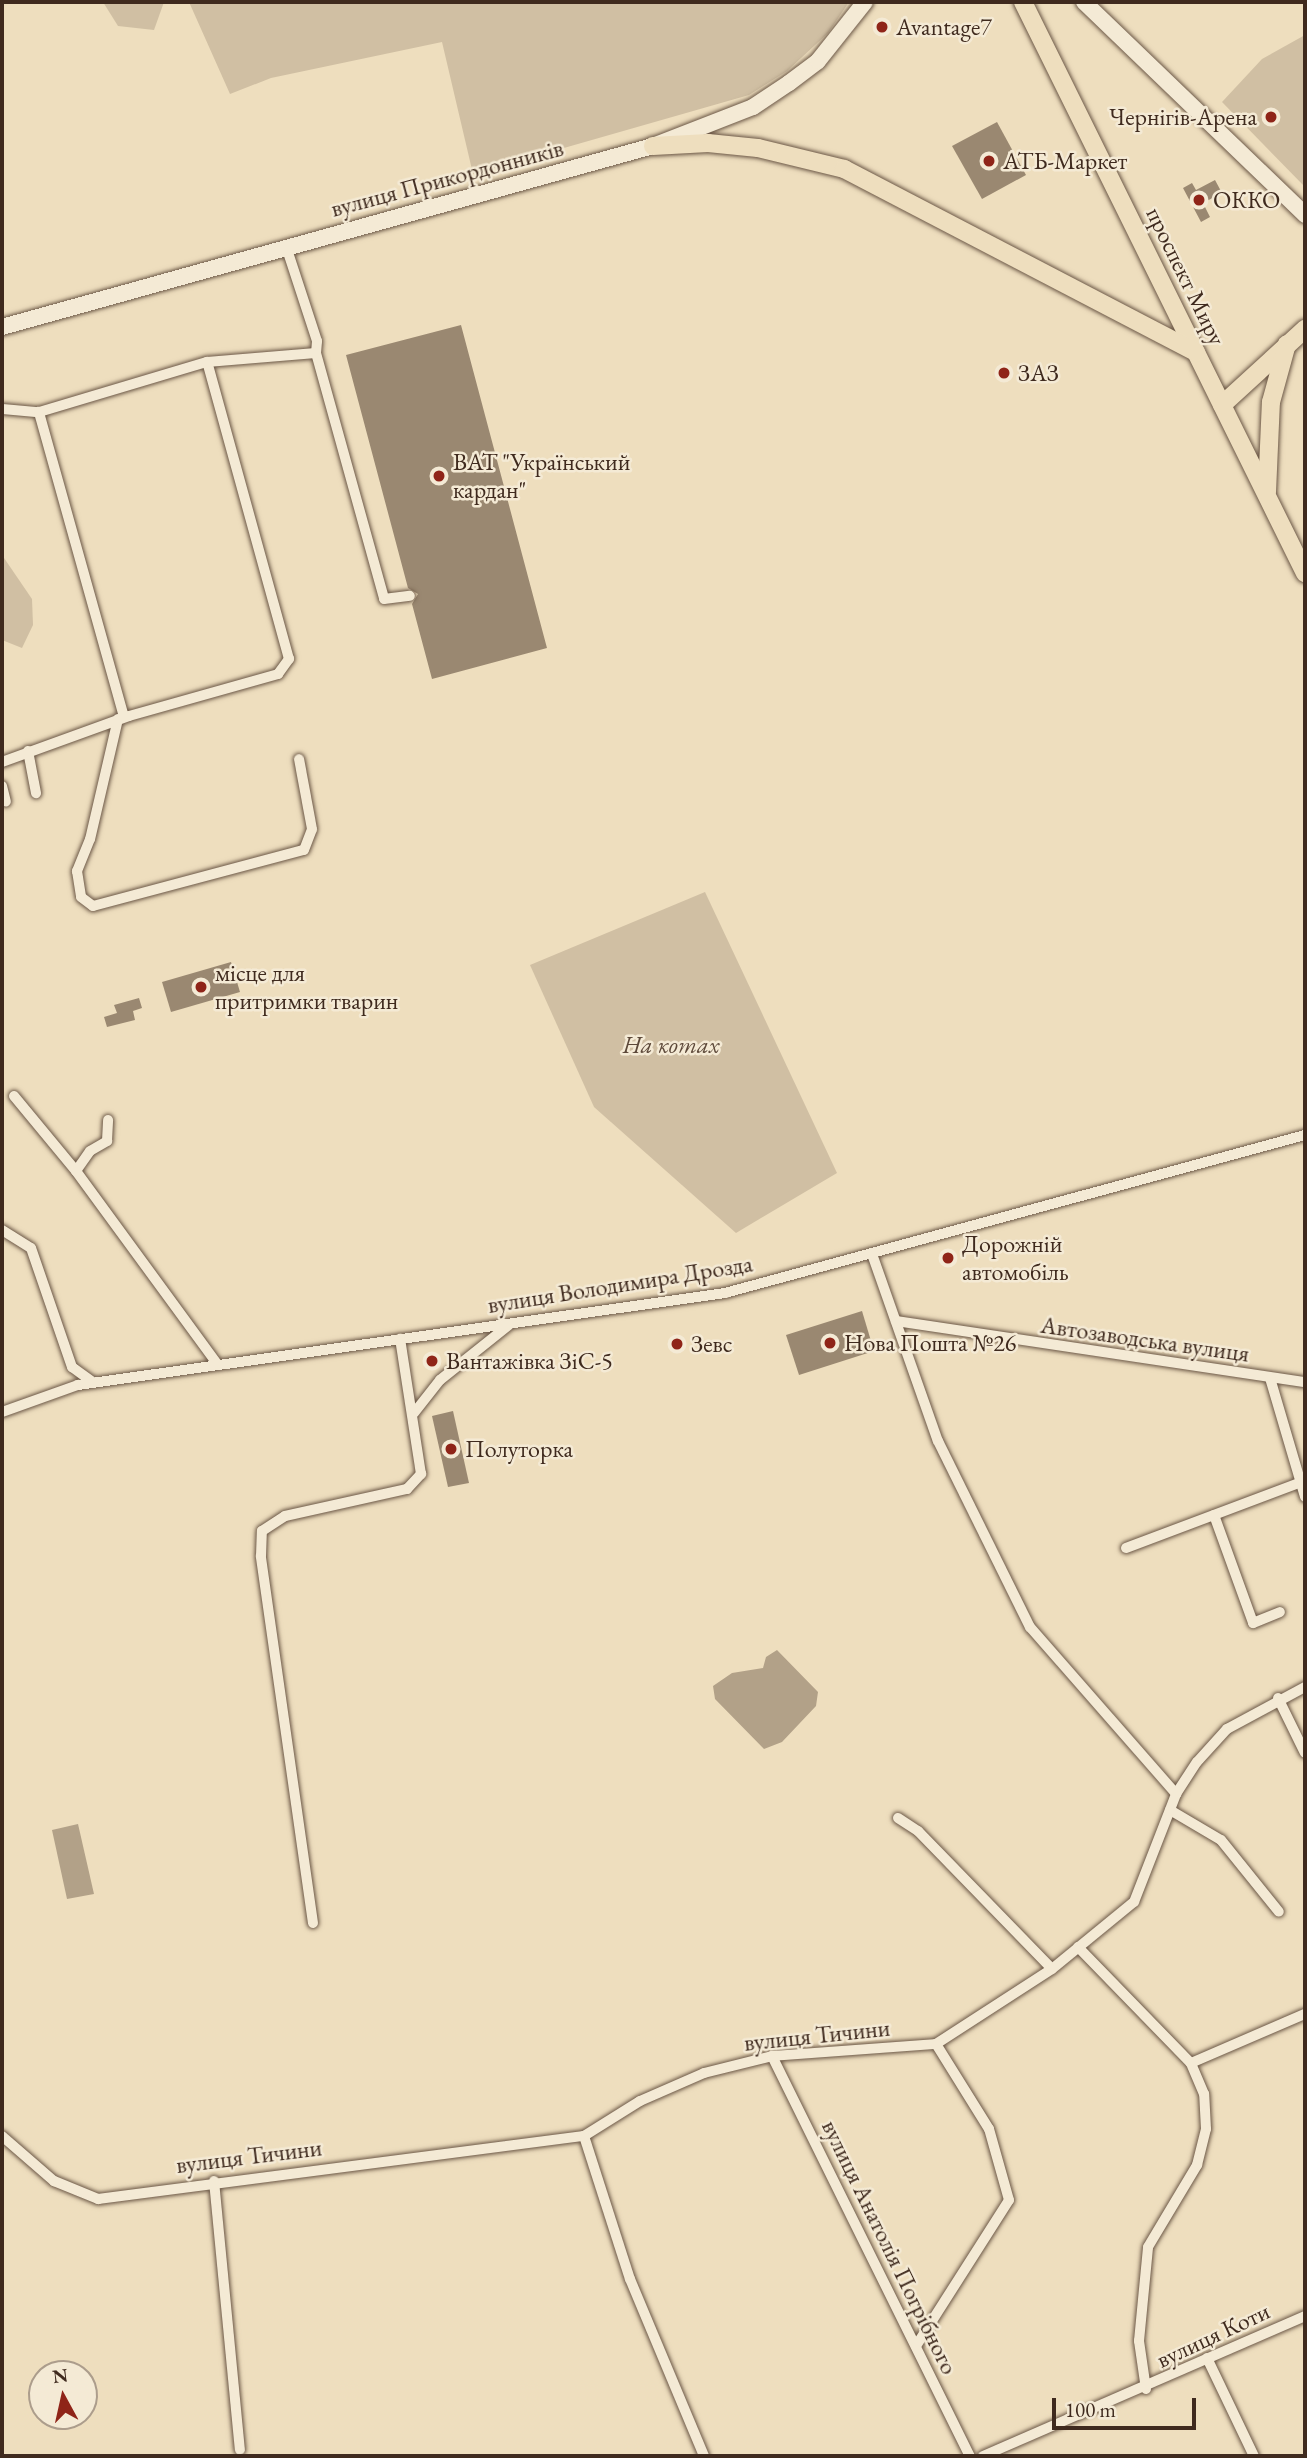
<!DOCTYPE html>
<meta charset="utf-8">
<style>
body{margin:0}
#map{position:relative;width:1307px;height:2458px;overflow:hidden;background:#eedebe;font-family:"EB Garamond",serif}
div>[style]{position:absolute}
.green>*{inset:0;background:#d0bfa3}
.water>*{inset:0;background:#b2a188}
.building>*{inset:0;background:#9a8871}
.roads{filter:drop-shadow(0 0 2px #6b5746) drop-shadow(0 0 2px #6b5746)}
.street>*{height:10px;margin:-5px;padding:0 5px;transform-origin:5px;border-radius:5px;background:#f4ead5}
.secondary>*{height:16px;margin:-8px;padding:0 8px;transform-origin:8px;border-radius:8px;background:#f4ead5}
.primary>*{height:18px;margin:-9px;padding:0 9px;transform-origin:9px;border-radius:9px;background:#eedebe}
.dots>*{width:19px;height:19px;translate:-50% -50%;box-sizing:border-box;border:4px solid #f4ead5;border-radius:50%}
span{translate:-50% -50%;white-space:nowrap;text-align:center;line-height:1.15;-webkit-text-stroke:5px #f4ead5;paint-order:stroke}
.poi-label{font-size:24px;color:#3f2a1e}
.left{translate:0 -50%;text-align:left}
.right{translate:-100% -50%;text-align:right}
.street-label{font-size:24px;color:#3f2a1e}
.park-label{font-size:24px;color:#5c4839;font-style:italic}
.frame{position:absolute;inset:0;border:4px solid #3f2a1e;pointer-events:none}
.north{position:absolute;left:28px;top:2360px;width:70px;height:70px;box-sizing:border-box;background:#f4ead5;border:2px solid #ac9d8c;border-radius:50%;rotate:352deg;font-size:19px;font-weight:700;line-height:28px;text-align:center;color:#3f2a1e}
.north::after{content:'';display:block;margin:auto;width:24px;height:32px;background:#8f2418;clip-path:polygon(50% 0,100% 100%,50% 72%,0 100%)}
.scale{position:absolute;left:1052px;top:2398px;width:144px;height:32px;box-sizing:border-box;border:4px solid #3f2a1e;border-top:0;padding-left:9px;font-size:21px;line-height:24px;white-space:nowrap;color:#3f2a1e;-webkit-text-stroke:5px #f4ead5;paint-order:stroke}
</style>
<div id="map">
<div class="green">
<div style="clip-path:polygon(103px 2px,164px 2px,154px 30px,118px 26px)"></div>
<div style="clip-path:polygon(189px 2px,849px 2px,828px 33px,787px 71px,749px 95px,473px 174px,442px 42px,271px 78px,230px 94px)"></div>
<div style="clip-path:polygon(1305px 35px,1305px 187px,1222px 102px,1262px 59px)"></div>
<div style="clip-path:polygon(2px 555px,32px 599px,33px 625px,22px 648px,2px 640px)"></div>
<div style="clip-path:polygon(705px 892px,837px 1173px,736px 1233px,594px 1107px,530px 965px)"></div>
</div>
<div class="water">
<div style="clip-path:polygon(777px 1650px,818px 1692px,816px 1706px,782px 1742px,764px 1749px,715px 1699px,713px 1686px,732px 1673px,763px 1668px,766px 1657px)"></div>
<div style="clip-path:polygon(78px 1824px,94px 1894px,67px 1899px,52px 1830px)"></div>
</div>
<div class="building">
<div style="clip-path:polygon(997px 122px,1026px 175px,982px 199px,952px 146px)"></div>
<div style="clip-path:polygon(1215px 180px,1222px 193px,1203px 203px,1210px 217px,1201px 222px,1183px 188px,1192px 183px,1196px 190px)"></div>
<div style="clip-path:polygon(461px 325px,547px 648px,432px 679px,412px 604px,418px 594px,408px 588px,346px 355px)"></div>
<div style="clip-path:polygon(231px 962px,240px 992px,171px 1012px,162px 982px)"></div>
<div style="clip-path:polygon(139px 998px,142px 1008px,133px 1011px,135px 1020px,107px 1027px,104px 1017px,117px 1013px,114px 1005px)"></div>
<div style="clip-path:polygon(862px 1311px,874px 1351px,799px 1375px,786px 1335px)"></div>
<div style="clip-path:polygon(453px 1411px,469px 1483px,448px 1487px,432px 1416px)"></div>
</div>
<div class="roads">
<div class="street">
<div style="left:316px;top:353px;width:255px;rotate:74.5deg"></div>
<div style="left:384px;top:599px;width:26px;rotate:-7deg"></div>
<div style="left:2px;top:409px;width:37px;rotate:5deg"></div>
<div style="left:124px;top:717px;width:317px;rotate:-105.6deg"></div>
<div style="left:39px;top:412px;width:175px;rotate:-16.6deg"></div>
<div style="left:118px;top:719px;width:123px;rotate:103.1deg"></div>
<div style="left:90px;top:839px;width:35px;rotate:112deg"></div>
<div style="left:77px;top:871px;width:26px;rotate:81deg"></div>
<div style="left:81px;top:897px;width:15px;rotate:37deg"></div>
<div style="left:93px;top:906px;width:218px;rotate:-14.9deg"></div>
<div style="left:304px;top:850px;width:22px;rotate:-69deg"></div>
<div style="left:312px;top:829px;width:71px;rotate:-100.5deg"></div>
<div style="left:28px;top:751px;width:43px;rotate:79.2deg"></div>
<div style="left:2px;top:762px;width:135px;rotate:-19.9deg"></div>
<div style="left:129px;top:716px;width:155px;rotate:-15.7deg"></div>
<div style="left:278px;top:674px;width:19px;rotate:-54deg"></div>
<div style="left:289px;top:659px;width:308px;rotate:-105.4deg"></div>
<div style="left:207px;top:362px;width:109px;rotate:-4.7deg"></div>
<div style="left:316px;top:353px;width:12px;rotate:-85deg"></div>
<div style="left:317px;top:341px;width:100px;rotate:-108.1deg"></div>
<div style="left:2px;top:786px;width:16px;rotate:76deg"></div>
<div style="left:14px;top:1096px;width:97px;rotate:50.4deg"></div>
<div style="left:76px;top:1171px;width:240px;rotate:53.8deg"></div>
<div style="left:76px;top:1171px;width:24px;rotate:-55deg"></div>
<div style="left:90px;top:1151px;width:20px;rotate:-30deg"></div>
<div style="left:107px;top:1141px;width:21px;rotate:-87deg"></div>
<div style="left:2px;top:1230px;width:34px;rotate:32deg"></div>
<div style="left:31px;top:1248px;width:126px;rotate:71deg"></div>
<div style="left:72px;top:1367px;width:27px;rotate:36deg"></div>
<div style="left:872px;top:1254px;width:198px;rotate:70.6deg"></div>
<div style="left:938px;top:1441px;width:208px;rotate:63.7deg"></div>
<div style="left:1030px;top:1627px;width:222px;rotate:48.8deg"></div>
<div style="left:896px;top:1321px;width:414px;rotate:8.5deg"></div>
<div style="left:1270px;top:1378px;width:124px;rotate:73.6deg"></div>
<div style="left:2px;top:1412px;width:81px;rotate:-19.6deg"></div>
<div style="left:78px;top:1385px;width:654px;rotate:-8.09deg"></div>
<div style="left:725px;top:1293px;width:601px;rotate:-15.24deg"></div>
<div style="left:414px;top:1413px;width:42px;rotate:-51.8deg"></div>
<div style="left:440px;top:1380px;width:88px;rotate:-38.6deg"></div>
<div style="left:1214px;top:1515px;width:115px;rotate:70.1deg"></div>
<div style="left:1253px;top:1623px;width:29px;rotate:-22deg"></div>
<div style="left:1126px;top:1548px;width:185px;rotate:-20.6deg"></div>
<div style="left:1278px;top:1698px;width:61px;rotate:63.9deg"></div>
<div style="left:1170px;top:1810px;width:59px;rotate:30.5deg"></div>
<div style="left:1221px;top:1840px;width:92px;rotate:51.1deg"></div>
<div style="left:898px;top:1818px;width:24px;rotate:33deg"></div>
<div style="left:918px;top:1831px;width:192px;rotate:45.8deg"></div>
<div style="left:313px;top:1923px;width:371px;rotate:-98.1deg"></div>
<div style="left:261px;top:1556px;width:25px;rotate:-88deg"></div>
<div style="left:262px;top:1531px;width:27px;rotate:-33deg"></div>
<div style="left:285px;top:1516px;width:125px;rotate:-12.5deg"></div>
<div style="left:407px;top:1489px;width:21px;rotate:-47deg"></div>
<div style="left:421px;top:1474px;width:137px;rotate:-98.8deg"></div>
<div style="left:1078px;top:1947px;width:162px;rotate:45.8deg"></div>
<div style="left:1191px;top:2063px;width:124px;rotate:-23.3deg"></div>
<div style="left:772px;top:2056px;width:446px;rotate:63.7deg"></div>
<div style="left:2px;top:2136px;width:69px;rotate:40.9deg"></div>
<div style="left:54px;top:2181px;width:48px;rotate:22.2deg"></div>
<div style="left:98px;top:2199px;width:490px;rotate:-7.4deg"></div>
<div style="left:584px;top:2136px;width:66px;rotate:-32deg"></div>
<div style="left:640px;top:2101px;width:70px;rotate:-23.6deg"></div>
<div style="left:704px;top:2073px;width:70px;rotate:-14deg"></div>
<div style="left:772px;top:2056px;width:164px;rotate:-4.2deg"></div>
<div style="left:936px;top:2044px;width:138px;rotate:-32.9deg"></div>
<div style="left:1052px;top:1969px;width:106px;rotate:-39.3deg"></div>
<div style="left:1134px;top:1902px;width:116px;rotate:-68.7deg"></div>
<div style="left:1176px;top:1794px;width:38px;rotate:-57deg"></div>
<div style="left:1197px;top:1762px;width:45px;rotate:-47.7deg"></div>
<div style="left:1227px;top:1729px;width:89px;rotate:-28.3deg"></div>
<div style="left:584px;top:2136px;width:150px;rotate:72.2deg"></div>
<div style="left:630px;top:2279px;width:192px;rotate:67.3deg"></div>
<div style="left:214px;top:2181px;width:270px;rotate:84.5deg"></div>
<div style="left:916px;top:2346px;width:173px;rotate:-57.5deg"></div>
<div style="left:1009px;top:2200px;width:74px;rotate:-105.7deg"></div>
<div style="left:989px;top:2129px;width:100px;rotate:-121.9deg"></div>
<div style="left:1207px;top:2358px;width:109px;rotate:64.4deg"></div>
<div style="left:1146px;top:2389px;width:49px;rotate:-98.3deg"></div>
<div style="left:1139px;top:2341px;width:94px;rotate:-84.5deg"></div>
<div style="left:1148px;top:2247px;width:96px;rotate:-59.1deg"></div>
<div style="left:1197px;top:2165px;width:37px;rotate:-76deg"></div>
<div style="left:1206px;top:2129px;width:35px;rotate:-93deg"></div>
<div style="left:1204px;top:2094px;width:34px;rotate:-113deg"></div>
<div style="left:983px;top:2456px;width:351px;rotate:-23.5deg"></div>
</div>
<div class="secondary">
<div style="left:1084px;top:2px;width:307px;rotate:43.9deg"></div>
<div style="left:2px;top:327px;width:676px;rotate:-15.54deg"></div>
<div style="left:653px;top:146px;width:107px;rotate:-21.3deg"></div>
<div style="left:753px;top:107px;width:43px;rotate:-33.7deg"></div>
<div style="left:789px;top:83px;width:36px;rotate:-37deg"></div>
<div style="left:818px;top:61px;width:75px;rotate:-51.5deg"></div>
</div>
<div class="primary">
<div style="left:1023px;top:2px;width:637px;rotate:63.72deg"></div>
<div style="left:653px;top:146px;width:55px;rotate:-3.1deg"></div>
<div style="left:708px;top:143px;width:50px;rotate:5.7deg"></div>
<div style="left:758px;top:148px;width:89px;rotate:13.7deg"></div>
<div style="left:844px;top:169px;width:397px;rotate:27.5deg"></div>
<div style="left:1222px;top:405px;width:113px;rotate:-42.5deg"></div>
<div style="left:1267px;top:492px;width:90px;rotate:-87.5deg"></div>
<div style="left:1271px;top:402px;width:60px;rotate:-74.6deg"></div>
</div>
</div>
<div class="dots">
<div style="left:882px;top:27px;background:#8f2418"></div>
<div style="left:1271px;top:117px;background:#8f2418"></div>
<div style="left:989px;top:161px;background:#8f2418"></div>
<div style="left:1199px;top:200px;background:#8f2418"></div>
<div style="left:1004px;top:373px;background:#8f2418"></div>
<div style="left:439px;top:476px;background:#8f2418"></div>
<div style="left:201px;top:987px;background:#8f2418"></div>
<div style="left:948px;top:1258px;background:#8f2418"></div>
<div style="left:830px;top:1343px;background:#8f2418"></div>
<div style="left:677px;top:1344px;background:#8f2418"></div>
<div style="left:432px;top:1361px;background:#8f2418"></div>
<div style="left:451px;top:1449px;background:#8f2418"></div>
</div>
<div class="poi-label">
<span class="left" style="left:896px;top:27px">Avantage7</span>
<span class="right" style="left:1257px;top:117px">Чернігів-Арена</span>
<span class="left" style="left:1003px;top:161px">АТБ-Маркет</span>
<span class="left" style="left:1213px;top:200px">ОККО</span>
<span class="left" style="left:1018px;top:373px">ЗАЗ</span>
<span class="left" style="left:453px;top:476px">ВАТ "Український<br>кардан"</span>
<span class="left" style="left:215px;top:987px">місце для<br>притримки тварин</span>
<span class="left" style="left:962px;top:1258px">Дорожній<br>автомобіль</span>
<span class="left" style="left:844px;top:1343px">Нова Пошта №26</span>
<span class="left" style="left:691px;top:1344px">Зевс</span>
<span class="left" style="left:446px;top:1361px">Вантажівка ЗіС-5</span>
<span class="left" style="left:465px;top:1449px">Полуторка</span>
</div>
<div class="street-label">
<span style="left:447px;top:178px;rotate:-15deg">вулиця Прикордонників</span>
<span style="left:1186px;top:276px;rotate:64deg">проспект Миру</span>
<span style="left:620px;top:1284px;rotate:-9deg">вулиця Володимира Дрозда</span>
<span style="left:1145px;top:1339px;rotate:8deg">Автозаводська вулиця</span>
<span style="left:817px;top:2035px;rotate:-6deg">вулиця Тичини</span>
<span style="left:249px;top:2156px;rotate:-7deg">вулиця Тичини</span>
<span style="left:890px;top:2247px;rotate:64deg">вулиця Анатолія Погрібного</span>
<span style="left:1213px;top:2335px;rotate:-25deg">вулиця Коти</span>
</div>
<div class="park-label">
<span style="left:671px;top:1045px">На котах</span>
</div>
<div class="frame"></div>
<div class="north">N</div>
<div class="scale">100 m</div>
</div>
